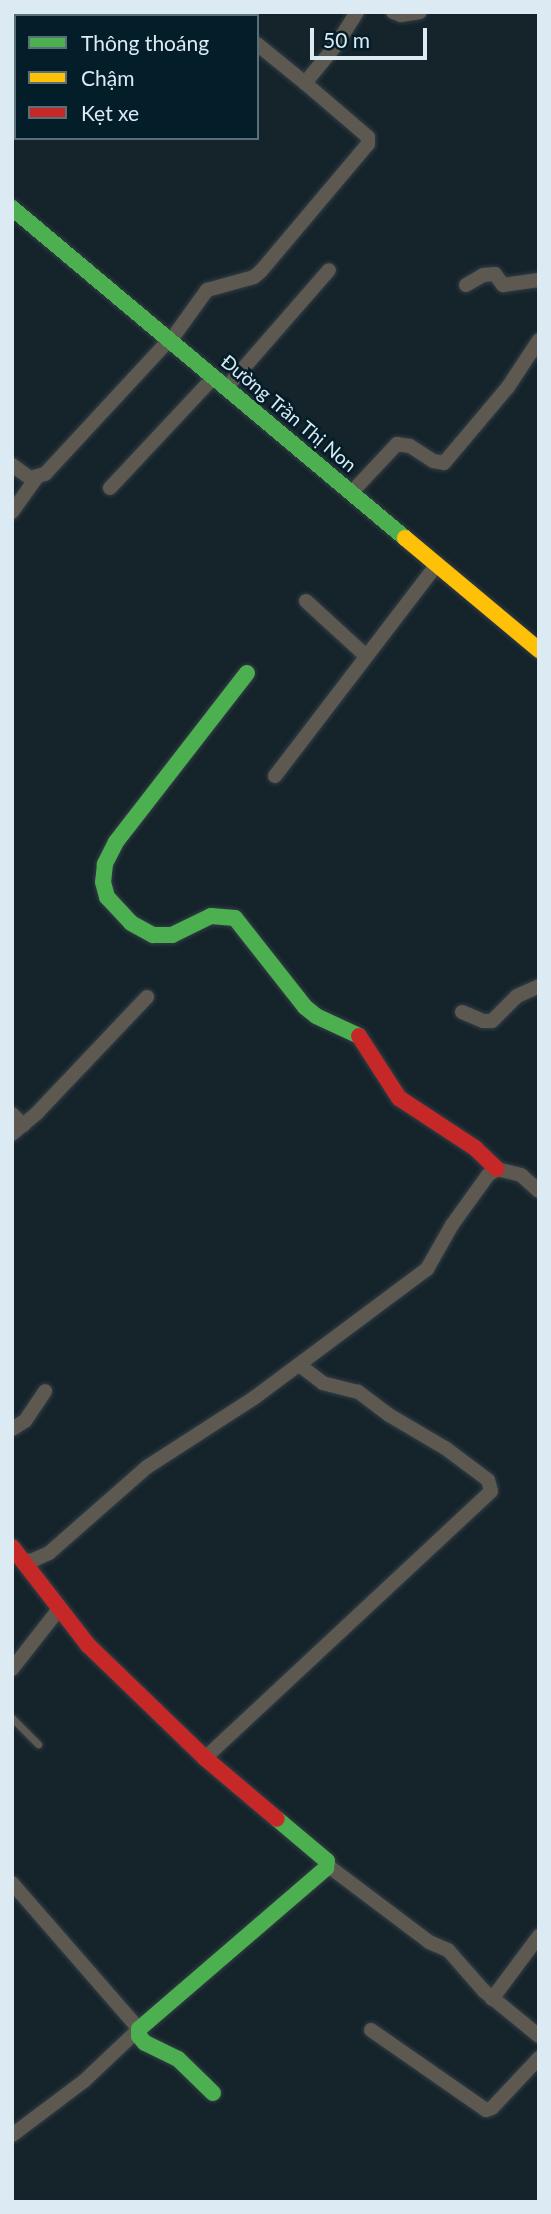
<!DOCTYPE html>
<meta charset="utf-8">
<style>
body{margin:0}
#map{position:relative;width:551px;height:2214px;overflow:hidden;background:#15232b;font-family:Lato,sans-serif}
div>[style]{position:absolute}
.roads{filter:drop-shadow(0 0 2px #323e45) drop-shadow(0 0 2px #323e45)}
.lane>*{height:7px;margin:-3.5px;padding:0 3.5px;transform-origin:3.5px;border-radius:3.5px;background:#5d5950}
.street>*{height:14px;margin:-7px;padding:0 7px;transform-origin:7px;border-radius:7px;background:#5d5950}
.fast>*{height:16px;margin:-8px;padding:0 8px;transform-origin:8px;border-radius:8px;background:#4caf50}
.slow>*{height:16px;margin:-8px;padding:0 8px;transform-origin:8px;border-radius:8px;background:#ffc107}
.jam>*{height:16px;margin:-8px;padding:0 8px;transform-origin:8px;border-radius:8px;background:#c62828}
span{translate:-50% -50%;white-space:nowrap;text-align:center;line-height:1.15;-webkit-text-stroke:5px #031d29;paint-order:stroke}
.street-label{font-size:19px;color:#dbeaf3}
.frame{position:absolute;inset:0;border:14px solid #dbeaf3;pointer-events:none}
.legend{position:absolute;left:14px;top:14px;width:245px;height:126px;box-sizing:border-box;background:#031d29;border:2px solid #596f7a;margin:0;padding:9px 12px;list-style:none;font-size:21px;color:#dbeaf3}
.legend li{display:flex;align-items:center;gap:14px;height:35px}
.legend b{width:35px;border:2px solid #596f7a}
.scale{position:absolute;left:310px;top:28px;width:117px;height:32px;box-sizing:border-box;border:4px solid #dbeaf3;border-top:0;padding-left:9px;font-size:21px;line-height:24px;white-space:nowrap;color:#dbeaf3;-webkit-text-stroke:5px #031d29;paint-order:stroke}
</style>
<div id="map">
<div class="roads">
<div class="lane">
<div style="left:12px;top:1718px;width:37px;rotate:45deg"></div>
</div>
<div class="street">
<div style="left:219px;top:12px;width:6px;rotate:45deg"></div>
<div style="left:393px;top:12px;width:9px;rotate:21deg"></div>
<div style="left:401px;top:15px;width:19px;rotate:-9deg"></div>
<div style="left:12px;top:16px;width:5px;rotate:-53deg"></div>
<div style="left:257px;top:44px;width:62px;rotate:39.1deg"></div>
<div style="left:305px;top:83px;width:50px;rotate:-50.6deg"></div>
<div style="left:337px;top:44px;width:38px;rotate:-58deg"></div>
<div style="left:466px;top:285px;width:20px;rotate:-30deg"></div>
<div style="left:483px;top:275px;width:12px;rotate:-5deg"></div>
<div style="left:495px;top:274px;width:14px;rotate:54deg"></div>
<div style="left:503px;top:285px;width:36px;rotate:-8deg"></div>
<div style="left:171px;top:340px;width:62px;rotate:-54.2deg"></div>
<div style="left:207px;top:290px;width:49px;rotate:-15.5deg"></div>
<div style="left:254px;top:277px;width:9px;rotate:-41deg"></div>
<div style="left:261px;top:271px;width:166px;rotate:-49.9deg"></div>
<div style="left:368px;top:144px;width:7px;rotate:-90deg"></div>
<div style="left:368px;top:137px;width:83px;rotate:-139.4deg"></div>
<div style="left:227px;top:387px;width:155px;rotate:-48.9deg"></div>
<div style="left:12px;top:465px;width:22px;rotate:36deg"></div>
<div style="left:30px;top:478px;width:16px;rotate:-15deg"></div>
<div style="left:45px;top:474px;width:184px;rotate:-47.2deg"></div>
<div style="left:110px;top:488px;width:152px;rotate:-46.9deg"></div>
<div style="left:351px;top:493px;width:67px;rotate:-46.8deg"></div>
<div style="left:397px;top:444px;width:13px;rotate:9deg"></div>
<div style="left:410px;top:446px;width:27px;rotate:33deg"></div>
<div style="left:433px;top:461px;width:11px;rotate:10deg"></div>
<div style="left:444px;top:463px;width:99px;rotate:-49.9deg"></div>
<div style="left:508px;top:387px;width:56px;rotate:-56.6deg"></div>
<div style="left:12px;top:512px;width:43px;rotate:-54.5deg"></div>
<div style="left:306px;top:601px;width:81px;rotate:42.5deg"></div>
<div style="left:275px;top:776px;width:267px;rotate:-52.6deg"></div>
<div style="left:462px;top:1012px;width:23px;rotate:23deg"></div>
<div style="left:483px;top:1021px;width:9px"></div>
<div style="left:492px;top:1021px;width:35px;rotate:-45deg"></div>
<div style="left:517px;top:996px;width:24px;rotate:-24deg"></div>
<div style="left:12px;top:1114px;width:16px;rotate:45deg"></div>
<div style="left:12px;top:1134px;width:33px;rotate:-40deg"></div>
<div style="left:37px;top:1113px;width:160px;rotate:-46.5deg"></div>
<div style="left:12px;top:1429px;width:15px;rotate:-32deg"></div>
<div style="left:25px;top:1421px;width:36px;rotate:-56deg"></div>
<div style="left:22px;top:1560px;width:9px;rotate:6deg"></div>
<div style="left:31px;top:1561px;width:20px;rotate:-24deg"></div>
<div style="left:49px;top:1553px;width:130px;rotate:-41.3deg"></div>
<div style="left:147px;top:1467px;width:127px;rotate:-32.8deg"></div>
<div style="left:254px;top:1398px;width:216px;rotate:-36.7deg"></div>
<div style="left:427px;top:1269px;width:51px;rotate:-60.4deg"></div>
<div style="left:452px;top:1225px;width:62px;rotate:-54.2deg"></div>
<div style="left:488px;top:1175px;width:11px;rotate:-34deg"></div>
<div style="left:497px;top:1169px;width:25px;rotate:14deg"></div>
<div style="left:521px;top:1175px;width:24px;rotate:42deg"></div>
<div style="left:12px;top:1669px;width:76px;rotate:-51.9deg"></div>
<div style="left:205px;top:1758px;width:391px;rotate:-43deg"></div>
<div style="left:491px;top:1491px;width:11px;rotate:-105deg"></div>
<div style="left:488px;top:1480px;width:54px;rotate:-143.3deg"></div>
<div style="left:445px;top:1448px;width:65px;rotate:-149.5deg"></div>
<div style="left:389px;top:1415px;width:39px;rotate:-143deg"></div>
<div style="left:358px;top:1392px;width:36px;rotate:-166deg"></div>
<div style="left:323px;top:1383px;width:30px;rotate:-143deg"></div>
<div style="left:327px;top:1865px;width:128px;rotate:37deg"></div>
<div style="left:429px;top:1942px;width:21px;rotate:23deg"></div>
<div style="left:448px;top:1950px;width:55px;rotate:48.7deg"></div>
<div style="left:484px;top:1991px;width:71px;rotate:39.3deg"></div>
<div style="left:12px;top:1883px;width:194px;rotate:49deg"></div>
<div style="left:139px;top:2029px;width:76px;rotate:136.6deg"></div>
<div style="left:84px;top:2081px;width:90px;rotate:143.1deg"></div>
<div style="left:492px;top:1999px;width:79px;rotate:-53.3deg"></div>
<div style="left:371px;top:2030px;width:140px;rotate:34.8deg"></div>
<div style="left:486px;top:2110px;width:6px;rotate:-18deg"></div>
<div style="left:492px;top:2108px;width:69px;rotate:-46.8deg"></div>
</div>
<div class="fast">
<div style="left:12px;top:208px;width:513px;rotate:40.02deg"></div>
<div style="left:247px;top:673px;width:214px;rotate:127.8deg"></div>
<div style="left:116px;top:842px;width:25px;rotate:117deg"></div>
<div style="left:105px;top:864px;width:18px;rotate:96deg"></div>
<div style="left:103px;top:882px;width:16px;rotate:75deg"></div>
<div style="left:107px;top:897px;width:35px;rotate:47deg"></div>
<div style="left:131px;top:923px;width:25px;rotate:29deg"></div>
<div style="left:153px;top:935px;width:19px"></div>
<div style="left:172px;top:935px;width:43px;rotate:-26deg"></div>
<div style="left:211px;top:916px;width:24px;rotate:5deg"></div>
<div style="left:235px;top:918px;width:113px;rotate:51.8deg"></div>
<div style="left:305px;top:1007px;width:14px;rotate:39deg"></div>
<div style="left:316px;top:1016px;width:47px;rotate:24.9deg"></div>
<div style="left:213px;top:2093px;width:49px;rotate:-135.8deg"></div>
<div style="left:178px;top:2059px;width:37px;rotate:-154deg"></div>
<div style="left:145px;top:2043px;width:9px;rotate:-131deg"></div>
<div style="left:139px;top:2036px;width:7px;rotate:-90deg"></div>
<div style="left:139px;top:2029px;width:247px;rotate:-40.7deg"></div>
<div style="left:326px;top:1868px;width:7px;rotate:-82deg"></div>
<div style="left:327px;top:1861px;width:65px;rotate:-140deg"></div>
</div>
<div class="slow">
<div style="left:405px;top:538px;width:175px;rotate:39.9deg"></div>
</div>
<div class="jam">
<div style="left:359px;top:1036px;width:74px;rotate:57.2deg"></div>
<div style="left:399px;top:1098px;width:91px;rotate:33.3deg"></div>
<div style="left:475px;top:1148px;width:30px;rotate:44deg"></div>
<div style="left:12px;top:1547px;width:124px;rotate:52.2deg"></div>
<div style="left:88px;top:1645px;width:163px;rotate:44deg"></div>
<div style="left:205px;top:1758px;width:94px;rotate:40.3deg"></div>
</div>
</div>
<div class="street-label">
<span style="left:289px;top:413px;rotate:40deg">Đường Trần Thị Non</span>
</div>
<div class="frame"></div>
<ul class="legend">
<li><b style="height:9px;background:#4caf50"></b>Thông thoáng</li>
<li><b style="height:9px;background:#ffc107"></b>Chậm</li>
<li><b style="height:9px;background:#c62828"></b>Kẹt xe</li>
</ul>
<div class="scale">50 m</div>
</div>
